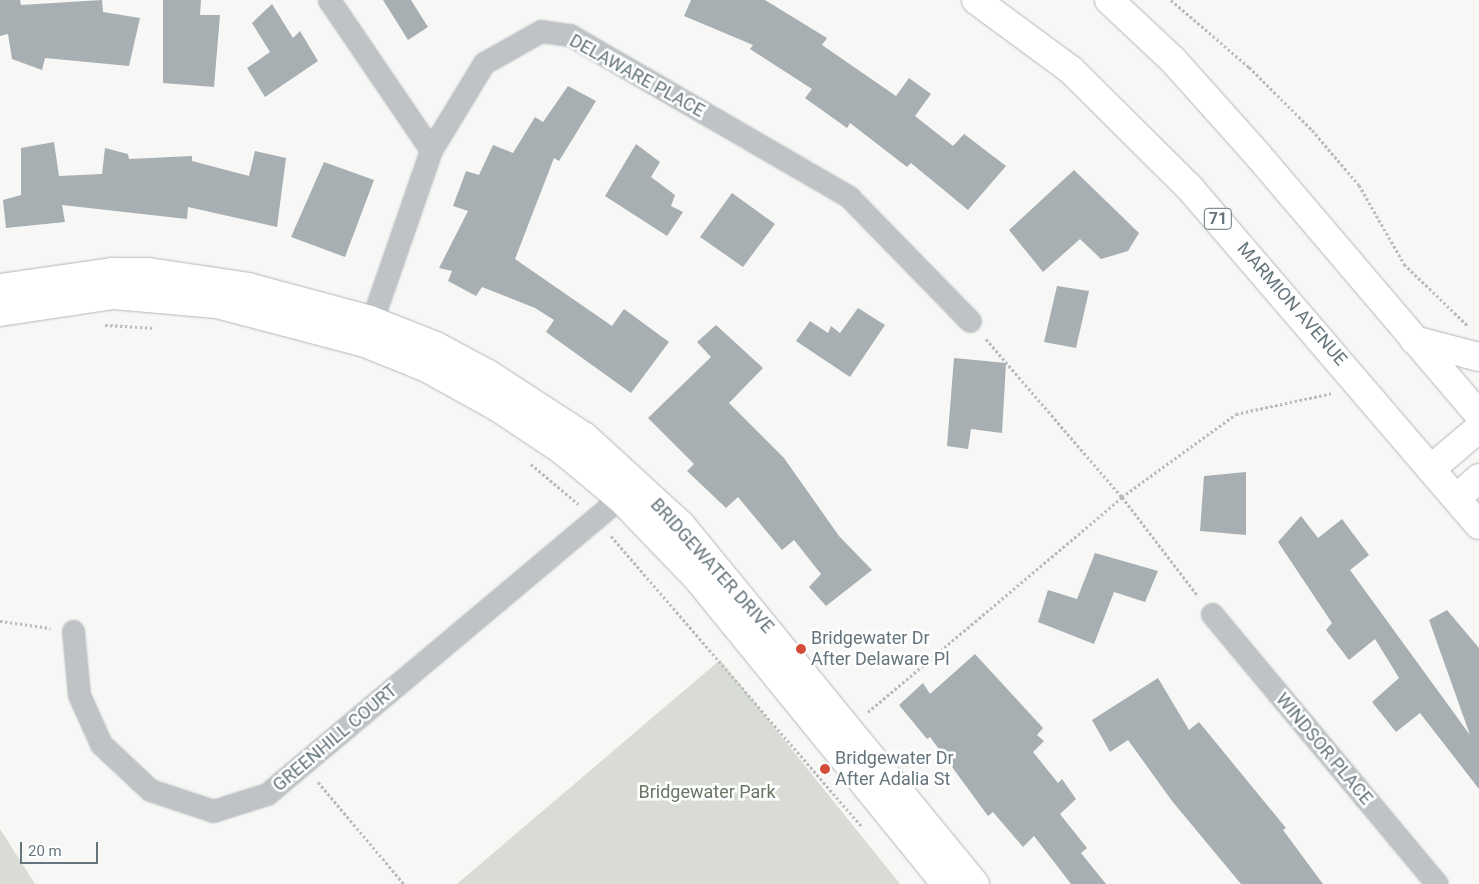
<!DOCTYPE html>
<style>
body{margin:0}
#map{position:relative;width:1479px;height:884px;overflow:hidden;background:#f7f7f5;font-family:Roboto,sans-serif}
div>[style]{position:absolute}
.green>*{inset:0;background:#d8dcd4}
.building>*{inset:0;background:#a7afb3}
.path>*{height:3px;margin-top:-1.5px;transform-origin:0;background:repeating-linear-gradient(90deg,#b9bcbe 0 2.5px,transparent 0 5px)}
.roads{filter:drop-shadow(0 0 1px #b1b7bb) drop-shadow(0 0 1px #b1b7bb)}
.street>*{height:21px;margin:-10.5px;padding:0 10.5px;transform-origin:10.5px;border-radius:10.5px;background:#bfc3c6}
.secondary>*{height:28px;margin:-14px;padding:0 14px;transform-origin:14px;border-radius:14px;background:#fff}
.highway>*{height:28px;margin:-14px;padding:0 14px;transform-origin:14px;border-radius:14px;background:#fff}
.dots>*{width:14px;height:14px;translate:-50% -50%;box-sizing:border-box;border:2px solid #fff;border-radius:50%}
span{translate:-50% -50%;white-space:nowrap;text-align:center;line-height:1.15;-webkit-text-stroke:5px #fff;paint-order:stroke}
.shield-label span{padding:1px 4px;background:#fff;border:1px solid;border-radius:4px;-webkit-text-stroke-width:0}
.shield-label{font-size:16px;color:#65757d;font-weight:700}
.street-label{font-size:18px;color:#65757d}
.poi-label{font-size:18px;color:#65757d}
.left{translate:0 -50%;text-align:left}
.park-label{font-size:18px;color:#687664}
.scale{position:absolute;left:20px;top:842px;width:78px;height:22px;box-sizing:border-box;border:2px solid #65757d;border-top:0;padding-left:6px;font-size:15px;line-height:18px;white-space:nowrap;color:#65757d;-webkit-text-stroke:4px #fff;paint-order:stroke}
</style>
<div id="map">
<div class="green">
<div style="clip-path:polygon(720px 660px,900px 884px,457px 884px)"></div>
<div style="clip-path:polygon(0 829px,35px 884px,0 884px)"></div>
</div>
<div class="building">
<div style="clip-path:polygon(0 0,20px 0,21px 5px,102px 0,103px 12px,140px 18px,129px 66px,45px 58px,42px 70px,12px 59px,8px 34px,0 36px)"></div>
<div style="clip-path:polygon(163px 0,201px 0,200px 15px,220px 15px,214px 87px,163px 83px)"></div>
<div style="clip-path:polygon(383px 0,411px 0,428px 27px,408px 40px)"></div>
<div style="clip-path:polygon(691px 0,765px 0,827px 38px,822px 45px,896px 96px,909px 78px,931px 94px,915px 116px,953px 146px,964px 134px,1006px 166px,968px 210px,911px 163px,907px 167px,850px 123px,847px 128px,805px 98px,812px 89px,750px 49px,753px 45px,684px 16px)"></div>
<div style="clip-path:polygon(272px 4px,293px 38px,300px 31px,318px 61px,265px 97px,247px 68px,270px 52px,252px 23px)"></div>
<div style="clip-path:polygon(568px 86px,596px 101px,559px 161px,554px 158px,515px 259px,612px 326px,624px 309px,669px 342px,631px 393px,546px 332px,554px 320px,535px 308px,482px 287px,476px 296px,448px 281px,452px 271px,439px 268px,468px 211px,453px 206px,466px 171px,479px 175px,493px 145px,513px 153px,535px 117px,543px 122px)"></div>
<div style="clip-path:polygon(54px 142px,59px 176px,102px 174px,105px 148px,128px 154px,129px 159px,192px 156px,192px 161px,249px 176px,255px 151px,286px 158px,277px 227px,188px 207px,187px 219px,62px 205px,65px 222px,6px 228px,3px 200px,21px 195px,21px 148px)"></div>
<div style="clip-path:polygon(636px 144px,660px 162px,651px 177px,675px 195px,671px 206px,683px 212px,667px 236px,605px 196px)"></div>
<div style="clip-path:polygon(324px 162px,374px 180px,345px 257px,291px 237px)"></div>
<div style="clip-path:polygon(1074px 170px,1139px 233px,1128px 251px,1101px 259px,1080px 239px,1043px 272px,1009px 230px)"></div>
<div style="clip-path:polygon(732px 193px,775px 224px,743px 267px,700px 237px)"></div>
<div style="clip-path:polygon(1057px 286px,1089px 291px,1076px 348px,1044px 342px)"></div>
<div style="clip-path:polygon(858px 308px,885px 325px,850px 377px,796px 341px,810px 321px,828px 333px,831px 326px,840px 333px)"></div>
<div style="clip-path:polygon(716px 325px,763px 368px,729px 403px,784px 458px,839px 536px,872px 570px,826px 606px,809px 587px,821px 574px,794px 540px,782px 550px,738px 497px,726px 508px,687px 471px,694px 464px,648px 418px,711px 357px,697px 342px)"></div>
<div style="clip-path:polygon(954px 358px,1006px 363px,1002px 433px,971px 429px,968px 449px,947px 446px)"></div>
<div style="clip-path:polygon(1246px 472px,1246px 535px,1200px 531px,1204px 476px)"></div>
<div style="clip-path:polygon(1301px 516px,1318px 538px,1342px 519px,1369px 555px,1350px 570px,1470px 735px,1429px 620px,1447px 610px,1479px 648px,1479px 789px,1420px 713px,1396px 732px,1372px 702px,1399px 678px,1375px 639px,1349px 660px,1326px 630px,1332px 623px,1278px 542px)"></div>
<div style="clip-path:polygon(1095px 553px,1158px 571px,1145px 602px,1114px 592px,1094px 644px,1038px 622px,1048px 590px,1077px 599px)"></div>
<div style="clip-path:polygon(975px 654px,1043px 728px,1037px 735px,1044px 741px,1033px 752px,1058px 783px,1062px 779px,1076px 799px,1060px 814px,1087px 848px,1081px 853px,1106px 884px,1071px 884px,1034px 836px,1023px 847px,993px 812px,988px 816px,930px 737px,927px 739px,899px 705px,923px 683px,930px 694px)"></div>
<div style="clip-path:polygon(1158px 678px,1189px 730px,1199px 722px,1286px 828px,1283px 830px,1323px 884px,1241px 884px,1172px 801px,1128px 740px,1110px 752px,1092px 720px)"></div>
</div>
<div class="path">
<div style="left:1171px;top:0;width:103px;rotate:40.7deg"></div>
<div style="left:1249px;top:67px;width:89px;rotate:45deg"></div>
<div style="left:1312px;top:130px;width:72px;rotate:49.5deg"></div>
<div style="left:1359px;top:185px;width:91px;rotate:60.3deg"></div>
<div style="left:1404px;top:264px;width:89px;rotate:44.1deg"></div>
<div style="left:105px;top:325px;width:49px;rotate:3.5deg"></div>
<div style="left:986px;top:339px;width:208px;rotate:49.3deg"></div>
<div style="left:1122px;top:497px;width:125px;rotate:52.5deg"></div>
<div style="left:531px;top:464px;width:62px;rotate:40.4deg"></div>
<div style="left:611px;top:536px;width:384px;rotate:49.2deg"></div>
<div style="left:0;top:621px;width:51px;rotate:7.8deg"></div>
<div style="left:868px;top:712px;width:333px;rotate:-40.2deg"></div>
<div style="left:1122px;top:497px;width:141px;rotate:-36.1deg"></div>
<div style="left:1236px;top:414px;width:98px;rotate:-12.3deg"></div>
<div style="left:318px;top:782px;width:133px;rotate:49.9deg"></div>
</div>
<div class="roads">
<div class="street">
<div style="left:329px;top:0;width:181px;rotate:55.8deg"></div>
<div style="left:367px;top:335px;width:196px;rotate:-70.9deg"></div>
<div style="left:431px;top:150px;width:102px;rotate:-58.7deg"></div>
<div style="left:484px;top:63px;width:65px;rotate:-29.3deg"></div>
<div style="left:541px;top:31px;width:29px;rotate:8deg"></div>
<div style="left:570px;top:35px;width:323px;rotate:30.1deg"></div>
<div style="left:849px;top:197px;width:173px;rotate:45.7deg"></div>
<div style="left:1212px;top:614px;width:351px;rotate:50.2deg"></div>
<div style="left:73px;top:631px;width:64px;rotate:84.6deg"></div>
<div style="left:79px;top:695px;width:54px;rotate:65.8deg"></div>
<div style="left:101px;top:744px;width:67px;rotate:43.2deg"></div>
<div style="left:150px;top:790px;width:66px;rotate:18.4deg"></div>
<div style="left:213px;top:811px;width:57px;rotate:-17.5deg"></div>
<div style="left:267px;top:794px;width:474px;rotate:-40deg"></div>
</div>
<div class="secondary">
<div style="left:0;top:288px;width:113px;rotate:-8.1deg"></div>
<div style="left:112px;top:272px;width:36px"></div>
<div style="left:148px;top:272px;width:101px;rotate:8.5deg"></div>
<div style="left:248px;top:287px;width:126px;rotate:15.1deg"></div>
<div style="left:370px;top:320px;width:71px;rotate:21.5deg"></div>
<div style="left:436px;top:346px;width:59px;rotate:28.3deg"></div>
<div style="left:488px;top:374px;width:116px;rotate:33deg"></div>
<div style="left:585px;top:437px;width:130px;rotate:42.5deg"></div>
<div style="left:681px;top:525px;width:464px;rotate:50.7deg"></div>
<div style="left:0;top:312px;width:115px;rotate:-8.5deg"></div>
<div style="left:114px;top:295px;width:103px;rotate:5deg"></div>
<div style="left:217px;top:304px;width:153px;rotate:14.8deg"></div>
<div style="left:365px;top:343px;width:67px;rotate:22deg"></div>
<div style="left:427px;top:368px;width:82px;rotate:29.1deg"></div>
<div style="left:499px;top:408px;width:76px;rotate:33.7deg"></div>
<div style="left:562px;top:450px;width:77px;rotate:39.7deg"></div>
<div style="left:621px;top:499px;width:111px;rotate:46.1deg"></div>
<div style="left:698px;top:579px;width:393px;rotate:50.9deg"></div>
<div style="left:1431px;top:469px;width:63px;rotate:-40.5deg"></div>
<div style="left:1457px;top:498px;width:30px;rotate:-42deg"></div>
</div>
<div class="highway">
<div style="left:976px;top:0;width:118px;rotate:36.4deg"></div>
<div style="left:1071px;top:70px;width:166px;rotate:44.8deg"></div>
<div style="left:1189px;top:187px;width:445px;rotate:49.4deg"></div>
<div style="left:1109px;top:0;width:88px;rotate:43.2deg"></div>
<div style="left:1173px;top:60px;width:126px;rotate:48.2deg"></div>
<div style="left:1257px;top:154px;width:343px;rotate:49.6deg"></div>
<div style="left:1414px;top:340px;width:67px;rotate:14.7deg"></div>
</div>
</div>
<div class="dots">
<div style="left:801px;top:649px;background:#d34d39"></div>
<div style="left:825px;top:769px;background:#d34d39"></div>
</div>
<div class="shield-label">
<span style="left:1218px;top:219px">71</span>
</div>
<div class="street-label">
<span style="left:637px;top:76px;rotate:29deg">DELAWARE PLACE</span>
<span style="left:1292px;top:304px;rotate:49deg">MARMION AVENUE</span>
<span style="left:712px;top:566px;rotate:48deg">BRIDGEWATER DRIVE</span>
<span style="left:335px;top:738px;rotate:-40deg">GREENHILL COURT</span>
<span style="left:1324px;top:749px;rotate:50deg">WINDSOR PLACE</span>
</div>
<div class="poi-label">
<span class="left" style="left:811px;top:649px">Bridgewater Dr<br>After Delaware Pl</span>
<span class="left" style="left:835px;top:769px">Bridgewater Dr<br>After Adalia St</span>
</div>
<div class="park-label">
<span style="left:707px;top:792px">Bridgewater Park</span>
</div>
<div class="scale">20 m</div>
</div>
